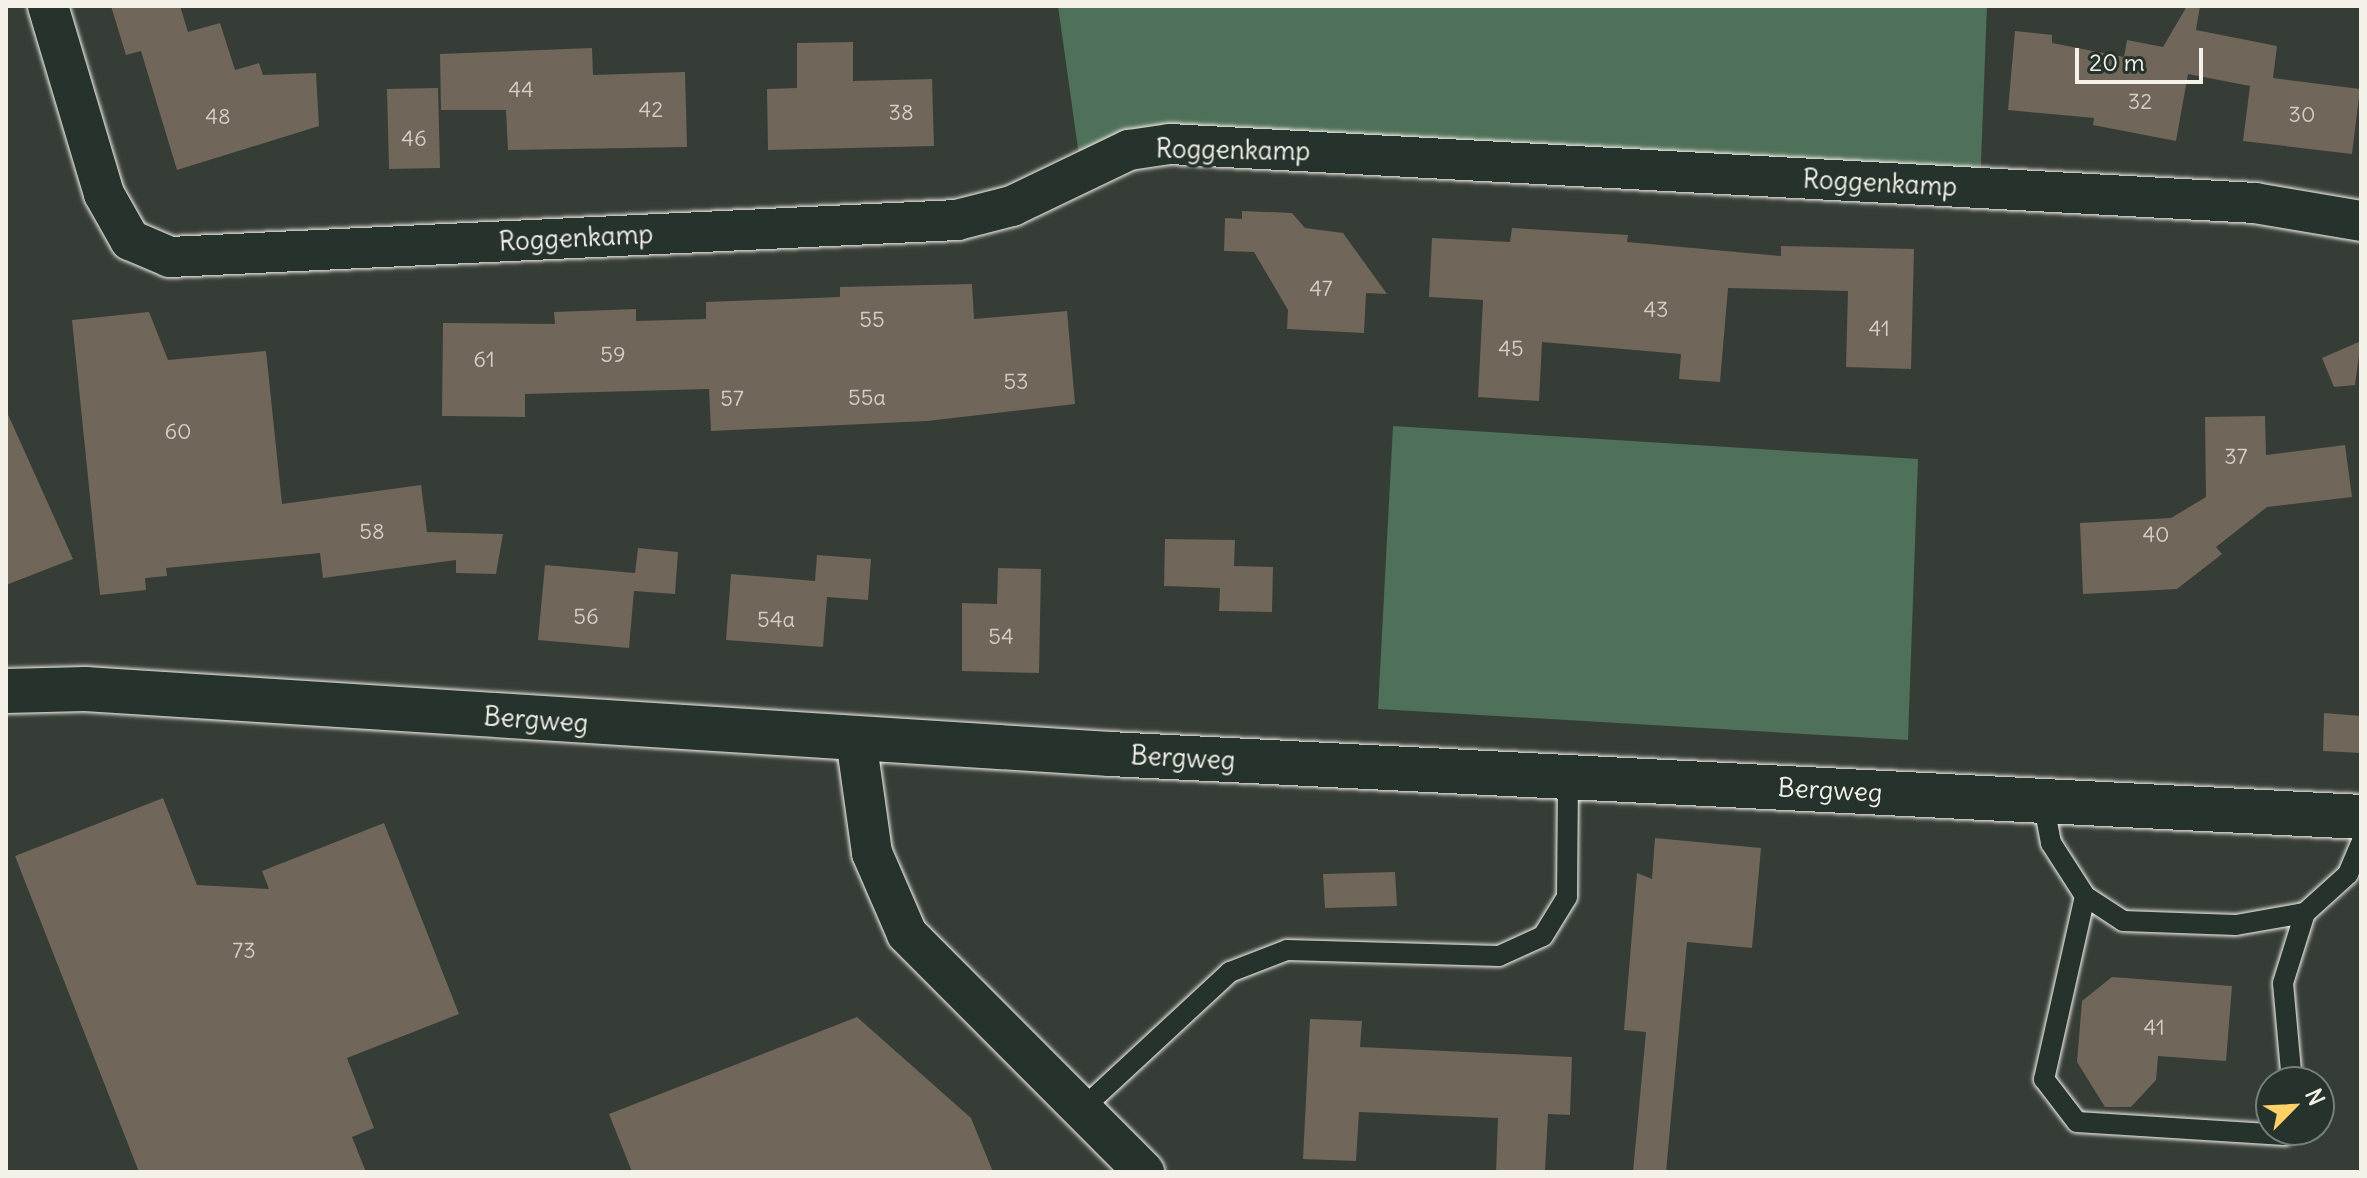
<!DOCTYPE html>
<style>
body{margin:0}
#map{position:relative;width:2367px;height:1178px;overflow:hidden;background:#353d36;font-family:Delius,sans-serif}
div>[style]{position:absolute}
.green>*{inset:0;background:#4f7059}
.building>*{inset:0;background:#706659}
.roads{filter:drop-shadow(0 0 2px #f4f1e8) drop-shadow(0 0 2px #f4f1e8)}
.lane>*{height:20px;margin:-10px;padding:0 10px;transform-origin:10px;border-radius:10px;background:#26332d}
.street>*{height:40px;margin:-20px;padding:0 20px;transform-origin:20px;border-radius:20px;background:#26332d}
.secondary>*{height:44px;margin:-22px;padding:0 22px;transform-origin:22px;border-radius:22px;background:#26332d}
span{translate:-50% -50%;white-space:nowrap;text-align:center;line-height:1.15;-webkit-text-stroke:7px #26332d;paint-order:stroke}
.number-label{font-size:22px;color:#d3cec4}
.number-label span{-webkit-text-stroke-width:0}
.street-label{font-size:26px;color:#f4f1e8}
.frame{position:absolute;inset:0;border:8px solid #f4f1e8;pointer-events:none}
.north{position:absolute;left:2255px;top:1066px;width:80px;height:80px;box-sizing:border-box;background:#26332d;border:2px solid #787f78;border-radius:50%;rotate:66deg;font-size:22px;font-weight:700;line-height:32px;text-align:center;color:#f4f1e8}
.north::after{content:'';display:block;margin:auto;width:28px;height:36px;background:#ffd166;clip-path:polygon(50% 0,100% 100%,50% 72%,0 100%)}
.scale{position:absolute;left:2075px;top:48px;width:128px;height:36px;box-sizing:border-box;border:4px solid #f4f1e8;border-top:0;padding-left:10px;font-size:24px;line-height:28px;white-space:nowrap;color:#f4f1e8;-webkit-text-stroke:6px #26332d;paint-order:stroke}
</style>
<div id="map">
<div class="green">
<div style="clip-path:polygon(1058px 6px,1987px 6px,1980px 188px,1170px 144px,1081px 170px)"></div>
<div style="clip-path:polygon(1393px 426px,1918px 459px,1908px 740px,1378px 709px)"></div>
</div>
<div class="building">
<div style="clip-path:polygon(111px 6px,180px 6px,188px 32px,220px 23px,235px 70px,259px 63px,263px 75px,316px 73px,319px 126px,177px 170px,141px 51px,126px 55px)"></div>
<div style="clip-path:polygon(2187px 6px,2200px 6px,2196px 30px,2277px 46px,2273px 78px,2360px 89px,2352px 154px,2243px 141px,2250px 86px,2188px 74px,2176px 141px,2093px 125px,2094px 118px,2008px 110px,2015px 31px,2052px 35px,2052px 43px,2124px 57px,2127px 40px,2163px 47px)"></div>
<div style="clip-path:polygon(853px 42px,853px 81px,932px 79px,934px 146px,768px 150px,767px 89px,797px 88px,797px 43px)"></div>
<div style="clip-path:polygon(592px 48px,593px 75px,685px 72px,687px 147px,508px 150px,506px 110px,441px 110px,440px 54px)"></div>
<div style="clip-path:polygon(438px 88px,440px 168px,389px 169px,387px 89px)"></div>
<div style="clip-path:polygon(1242px 211px,1292px 213px,1305px 228px,1343px 233px,1387px 294px,1366px 293px,1364px 333px,1287px 329px,1288px 310px,1254px 252px,1224px 251px,1225px 218px,1242px 219px)"></div>
<div style="clip-path:polygon(1512px 228px,1628px 235px,1627px 242px,1781px 256px,1781px 246px,1914px 249px,1911px 369px,1846px 367px,1848px 291px,1728px 288px,1720px 382px,1679px 379px,1681px 354px,1542px 342px,1539px 401px,1478px 397px,1483px 300px,1429px 297px,1432px 238px,1510px 242px)"></div>
<div style="clip-path:polygon(972px 284px,974px 319px,1067px 311px,1075px 404px,927px 421px,711px 431px,709px 389px,525px 394px,525px 417px,442px 416px,443px 323px,555px 324px,554px 312px,636px 309px,636px 321px,706px 319px,706px 302px,840px 297px,840px 287px)"></div>
<div style="clip-path:polygon(149px 312px,168px 360px,266px 351px,282px 504px,421px 485px,427px 532px,503px 534px,496px 574px,456px 573px,456px 560px,323px 578px,320px 553px,166px 568px,167px 576px,145px 578px,146px 590px,100px 595px,72px 320px)"></div>
<div style="clip-path:polygon(2361px 341px,2355px 385px,2334px 387px,2322px 358px)"></div>
<div style="clip-path:polygon(6px 410px,73px 559px,6px 585px)"></div>
<div style="clip-path:polygon(2265px 416px,2266px 455px,2345px 445px,2352px 497px,2267px 507px,2216px 547px,2222px 554px,2177px 589px,2083px 594px,2080px 523px,2171px 518px,2206px 497px,2205px 417px)"></div>
<div style="clip-path:polygon(1165px 539px,1235px 540px,1234px 566px,1273px 567px,1272px 612px,1219px 611px,1220px 588px,1164px 586px)"></div>
<div style="clip-path:polygon(638px 548px,678px 552px,675px 594px,634px 591px,629px 648px,538px 640px,545px 565px,635px 573px)"></div>
<div style="clip-path:polygon(817px 555px,871px 559px,868px 600px,827px 597px,823px 647px,726px 640px,731px 574px,815px 581px)"></div>
<div style="clip-path:polygon(998px 568px,1041px 569px,1039px 673px,962px 671px,962px 603px,997px 604px)"></div>
<div style="clip-path:polygon(2324px 713px,2361px 716px,2361px 753px,2323px 751px)"></div>
<div style="clip-path:polygon(163px 798px,197px 885px,269px 889px,262px 871px,384px 823px,459px 1014px,347px 1058px,374px 1128px,352px 1137px,366px 1172px,139px 1172px,15px 856px)"></div>
<div style="clip-path:polygon(1655px 838px,1761px 848px,1752px 948px,1687px 942px,1666px 1172px,1633px 1172px,1646px 1032px,1624px 1030px,1637px 873px,1652px 879px)"></div>
<div style="clip-path:polygon(1395px 872px,1397px 906px,1325px 908px,1323px 874px)"></div>
<div style="clip-path:polygon(2112px 977px,2232px 986px,2226px 1061px,2158px 1056px,2156px 1080px,2131px 1107px,2105px 1107px,2077px 1062px,2082px 1001px)"></div>
<div style="clip-path:polygon(857px 1017px,971px 1118px,993px 1172px,632px 1172px,609px 1114px)"></div>
<div style="clip-path:polygon(1310px 1019px,1362px 1021px,1360px 1047px,1572px 1057px,1570px 1115px,1548px 1114px,1545px 1172px,1496px 1172px,1498px 1118px,1359px 1112px,1356px 1161px,1303px 1159px)"></div>
</div>
<div class="roads">
<div class="lane">
<div style="left:2043px;top:801px;width:43px;rotate:79.2deg"></div>
<div style="left:2051px;top:843px;width:63px;rotate:57.3deg"></div>
<div style="left:2085px;top:896px;width:45px;rotate:33.3deg"></div>
<div style="left:2123px;top:921px;width:113px;rotate:2deg"></div>
<div style="left:2236px;top:925px;width:70px;rotate:-9.9deg"></div>
<div style="left:2305px;top:913px;width:58px;rotate:-42.2deg"></div>
<div style="left:2348px;top:874px;width:33px;rotate:-67deg"></div>
<div style="left:2085px;top:896px;width:188px;rotate:102.6deg"></div>
<div style="left:2044px;top:1079px;width:54px;rotate:52.5deg"></div>
<div style="left:2077px;top:1122px;width:208px;rotate:3.6deg"></div>
<div style="left:2285px;top:1135px;width:5px;rotate:-68deg"></div>
<div style="left:2292px;top:1082px;width:99px;rotate:-95.2deg"></div>
<div style="left:2283px;top:983px;width:73px;rotate:-72.6deg"></div>
<div style="left:1082px;top:1109px;width:202px;rotate:-42.8deg"></div>
<div style="left:1230px;top:972px;width:61px;rotate:-21.1deg"></div>
<div style="left:1287px;top:950px;width:212px;rotate:1.6deg"></div>
<div style="left:1499px;top:956px;width:48px;rotate:-24.4deg"></div>
<div style="left:1543px;top:936px;width:46px;rotate:-58.4deg"></div>
<div style="left:1567px;top:897px;width:121px;rotate:-89.5deg"></div>
</div>
<div class="street">
<div style="left:48px;top:6px;width:196px;rotate:73.4deg"></div>
<div style="left:104px;top:194px;width:53px;rotate:60.5deg"></div>
<div style="left:130px;top:240px;width:43px;rotate:23deg"></div>
<div style="left:170px;top:257px;width:788px;rotate:-2.69deg"></div>
<div style="left:957px;top:220px;width:57px;rotate:-14.3deg"></div>
<div style="left:1012px;top:206px;width:130px;rotate:-25.6deg"></div>
<div style="left:1129px;top:150px;width:41px;rotate:-8.3deg"></div>
<div style="left:1170px;top:144px;width:1087px;rotate:3.11deg"></div>
<div style="left:2255px;top:203px;width:108px;rotate:9.6deg"></div>
<div style="left:856px;top:739px;width:115px;rotate:82deg"></div>
<div style="left:872px;top:853px;width:88px;rotate:66.6deg"></div>
<div style="left:907px;top:934px;width:336px;rotate:45.1deg"></div>
</div>
<div class="secondary">
<div style="left:6px;top:691px;width:79px;rotate:-1.5deg"></div>
<div style="left:85px;top:689px;width:1027px;rotate:3.63deg"></div>
<div style="left:1110px;top:754px;width:1253px;rotate:2.88deg"></div>
</div>
</div>
<div class="number-label">
<span style="left:521px;top:90px">44</span>
<span style="left:2140px;top:102px">32</span>
<span style="left:651px;top:110px">42</span>
<span style="left:901px;top:113px">38</span>
<span style="left:2302px;top:115px">30</span>
<span style="left:218px;top:117px">48</span>
<span style="left:414px;top:139px">46</span>
<span style="left:1321px;top:289px">47</span>
<span style="left:1656px;top:310px">43</span>
<span style="left:872px;top:320px">55</span>
<span style="left:1879px;top:329px">41</span>
<span style="left:1511px;top:349px">45</span>
<span style="left:613px;top:355px">59</span>
<span style="left:484px;top:360px">61</span>
<span style="left:1016px;top:382px">53</span>
<span style="left:867px;top:398px">55a</span>
<span style="left:732px;top:399px">57</span>
<span style="left:178px;top:432px">60</span>
<span style="left:2236px;top:457px">37</span>
<span style="left:372px;top:532px">58</span>
<span style="left:2156px;top:535px">40</span>
<span style="left:586px;top:617px">56</span>
<span style="left:776px;top:620px">54a</span>
<span style="left:1001px;top:637px">54</span>
<span style="left:244px;top:951px">73</span>
<span style="left:2154px;top:1028px">41</span>
</div>
<div class="street-label">
<span style="left:1233px;top:150px;rotate:1deg">Roggenkamp</span>
<span style="left:1880px;top:183px;rotate:3deg">Roggenkamp</span>
<span style="left:576px;top:238px;rotate:-3deg">Roggenkamp</span>
<span style="left:536px;top:720px;rotate:4deg">Bergweg</span>
<span style="left:1183px;top:758px;rotate:3deg">Bergweg</span>
<span style="left:1830px;top:790px;rotate:3deg">Bergweg</span>
</div>
<div class="frame"></div>
<div class="north">N</div>
<div class="scale">20 m</div>
</div>
